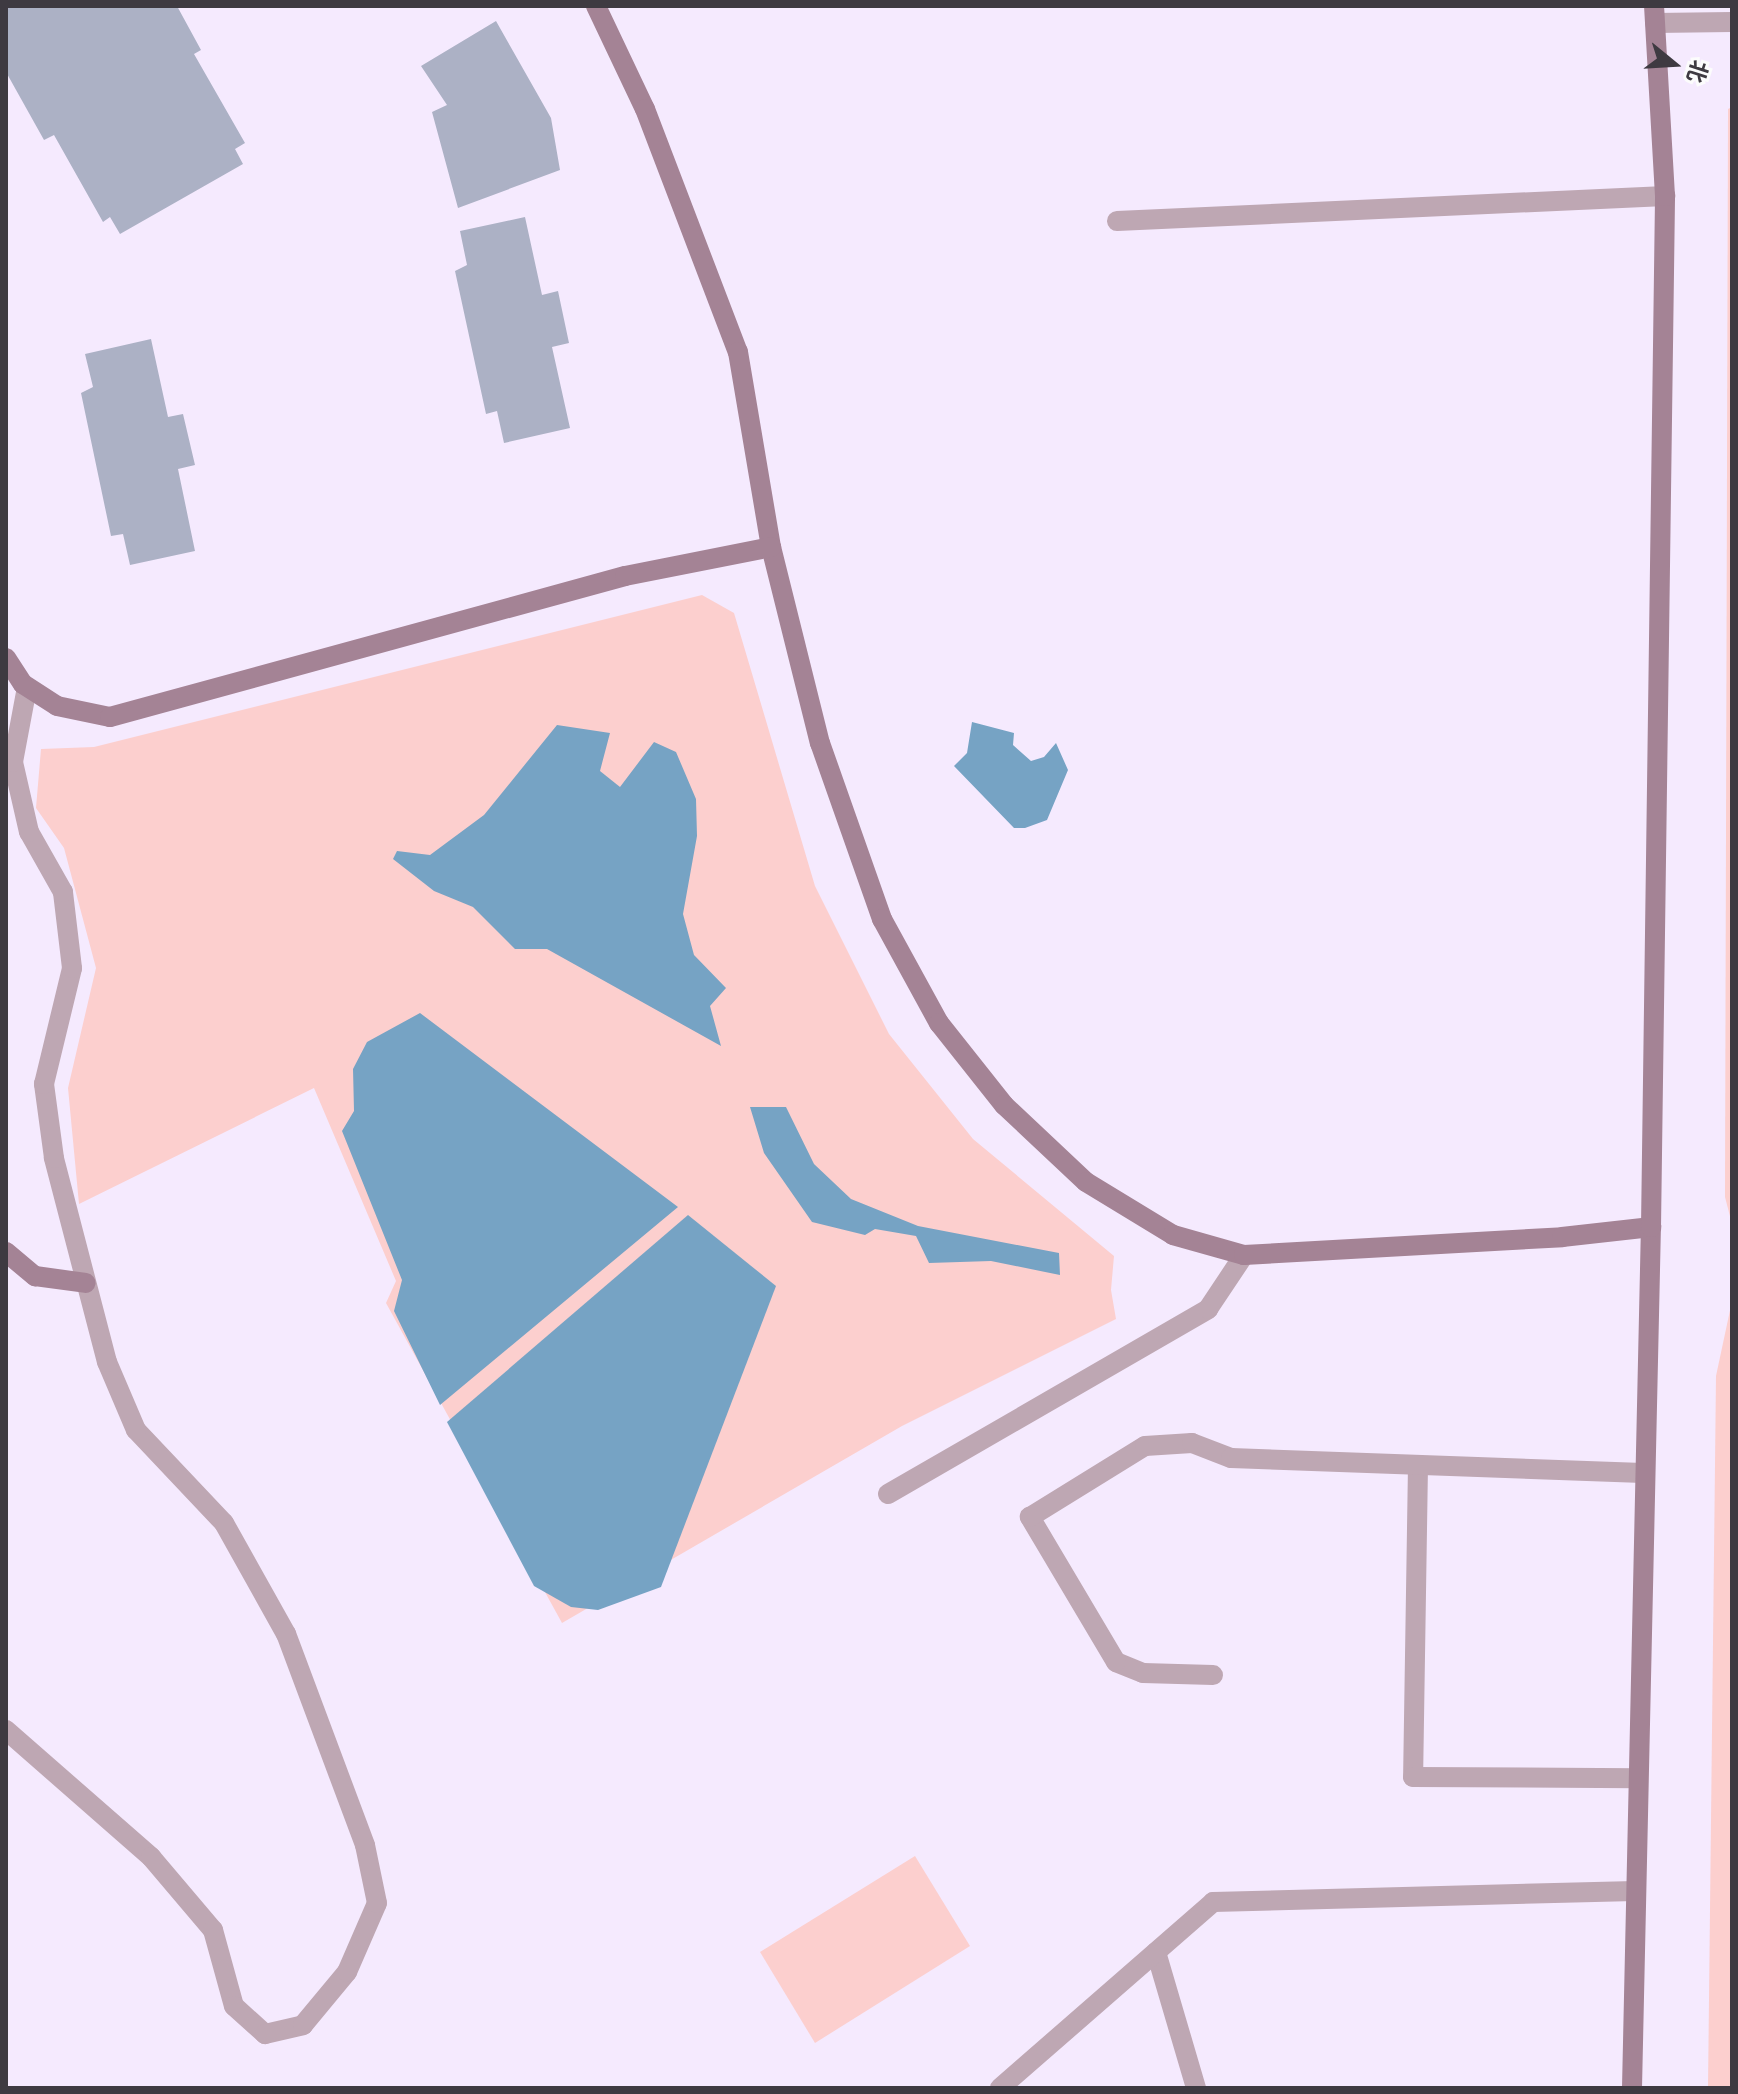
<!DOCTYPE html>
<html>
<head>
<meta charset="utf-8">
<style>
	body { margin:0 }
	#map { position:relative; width:1738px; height:2094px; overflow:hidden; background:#f5eafe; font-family:"Roboto Condensed","Noto Sans SC",sans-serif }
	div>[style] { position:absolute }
	.green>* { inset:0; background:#fccfce }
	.water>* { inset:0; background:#76a3c4 }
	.building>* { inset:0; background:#acb1c5 }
	.lane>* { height:20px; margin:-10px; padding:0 10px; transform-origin:10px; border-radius:10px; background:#bea7b3 }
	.street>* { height:20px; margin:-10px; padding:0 10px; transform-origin:10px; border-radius:10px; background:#bea7b3 }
	.secondary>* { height:20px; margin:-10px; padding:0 10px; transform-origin:10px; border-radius:10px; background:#a48395 }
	span { translate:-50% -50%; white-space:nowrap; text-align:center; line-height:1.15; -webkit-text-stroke:6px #fcfcfc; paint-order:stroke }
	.frame { position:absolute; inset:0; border:8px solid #3e3a41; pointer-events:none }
	.north { position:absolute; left:1634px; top:24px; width:80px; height:80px; -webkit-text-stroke:6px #fcfcfc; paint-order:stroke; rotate:108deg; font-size:22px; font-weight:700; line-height:32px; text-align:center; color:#3e3a41 }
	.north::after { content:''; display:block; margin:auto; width:28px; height:36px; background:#3e3a41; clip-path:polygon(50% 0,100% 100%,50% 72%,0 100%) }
</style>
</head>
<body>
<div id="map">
	<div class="green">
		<div style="clip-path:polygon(1732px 107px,1732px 1224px,1725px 1197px,1728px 109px)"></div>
		<div style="clip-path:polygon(702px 595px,734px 613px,815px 886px,889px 1034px,973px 1139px,1114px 1256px,1111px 1290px,1116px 1319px,902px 1426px,562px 1623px,386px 1303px,396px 1281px,314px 1088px,79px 1204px,68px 1088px,96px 968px,64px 848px,36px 808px,41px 749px,94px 747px)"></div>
		<div style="clip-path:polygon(1732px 1301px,1732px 2088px,1708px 2088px,1716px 1376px)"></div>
		<div style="clip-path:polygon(915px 1856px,970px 1946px,815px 2043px,760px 1952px)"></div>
	</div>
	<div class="water">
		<div style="clip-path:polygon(972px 722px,1014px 733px,1013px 745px,1031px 761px,1044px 757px,1056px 743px,1068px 770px,1047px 820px,1025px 828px,1014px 828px,954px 766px,967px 753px)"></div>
		<div style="clip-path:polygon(557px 725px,610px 733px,600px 771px,620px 787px,654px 742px,676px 752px,696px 799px,697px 836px,683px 914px,694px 955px,726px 988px,710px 1006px,721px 1046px,547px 949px,515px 949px,473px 907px,434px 891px,393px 859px,397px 851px,430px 855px,484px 815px)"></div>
		<div style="clip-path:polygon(420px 1013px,678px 1207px,440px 1405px,394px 1311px,402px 1280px,342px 1131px,354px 1111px,353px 1069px,367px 1042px)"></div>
		<div style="clip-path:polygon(750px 1107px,786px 1107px,814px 1164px,851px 1199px,918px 1226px,1059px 1253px,1060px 1275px,991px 1261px,929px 1263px,916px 1236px,875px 1229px,865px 1235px,812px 1222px,764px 1153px)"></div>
		<div style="clip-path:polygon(688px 1215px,776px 1286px,661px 1587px,598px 1610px,571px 1607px,534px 1586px,447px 1422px)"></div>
	</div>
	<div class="building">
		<div style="clip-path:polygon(6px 6px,177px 6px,201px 50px,194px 54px,245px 143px,235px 149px,243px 164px,120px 234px,110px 217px,103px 222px,54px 135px,44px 140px,6px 72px)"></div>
		<div style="clip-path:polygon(496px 21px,551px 118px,560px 170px,458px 208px,432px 112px,447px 105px,421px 66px)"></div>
		<div style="clip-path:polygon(525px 217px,542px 295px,558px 291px,569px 343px,552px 347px,570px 428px,504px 443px,497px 411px,486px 414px,455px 271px,467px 265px,460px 231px)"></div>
		<div style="clip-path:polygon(151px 339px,168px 417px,183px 414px,195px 465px,178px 469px,195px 551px,130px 565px,123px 534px,111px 536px,81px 393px,93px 387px,85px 354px)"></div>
	</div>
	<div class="lane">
		<div style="left:1655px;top:23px;width:77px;rotate:-0.7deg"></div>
		<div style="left:1117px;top:221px;width:549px;rotate:-2.61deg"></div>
		<div style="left:1418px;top:1465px;width:312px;rotate:90.9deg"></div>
		<div style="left:1413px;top:1777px;width:224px;rotate:0.3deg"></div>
		<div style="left:888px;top:1494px;width:370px;rotate:-30deg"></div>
		<div style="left:1208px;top:1309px;width:65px;rotate:-56.3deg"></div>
		<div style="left:1213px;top:1675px;width:70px;rotate:-178.4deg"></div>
		<div style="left:1143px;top:1673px;width:29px;rotate:-158deg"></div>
		<div style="left:1116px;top:1662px;width:169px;rotate:-120.7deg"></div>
		<div style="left:1030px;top:1517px;width:135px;rotate:-31.7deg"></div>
		<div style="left:1145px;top:1446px;width:47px;rotate:-3.7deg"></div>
		<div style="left:1192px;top:1443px;width:42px;rotate:21deg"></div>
		<div style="left:1231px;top:1458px;width:412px;rotate:2.1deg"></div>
		<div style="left:1156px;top:1952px;width:142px;rotate:73.6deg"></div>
		<div style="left:1000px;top:2088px;width:283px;rotate:-41.1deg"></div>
		<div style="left:1213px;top:1902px;width:422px;rotate:-1.5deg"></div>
	</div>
	<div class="street">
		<div style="left:6px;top:1730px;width:193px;rotate:41.2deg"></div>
		<div style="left:151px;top:1857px;width:96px;rotate:49.7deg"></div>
		<div style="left:213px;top:1930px;width:79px;rotate:74.6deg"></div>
		<div style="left:234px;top:2006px;width:42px;rotate:42.1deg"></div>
		<div style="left:265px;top:2034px;width:39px;rotate:-13deg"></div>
		<div style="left:303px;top:2025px;width:69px;rotate:-50.3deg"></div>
		<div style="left:347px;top:1972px;width:75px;rotate:-66.5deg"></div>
		<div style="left:377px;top:1903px;width:59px;rotate:-101.7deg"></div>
		<div style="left:365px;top:1845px;width:225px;rotate:-110.5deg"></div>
		<div style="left:286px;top:1634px;width:127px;rotate:-119.2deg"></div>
		<div style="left:224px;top:1523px;width:128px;rotate:-133.4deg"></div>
		<div style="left:136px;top:1430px;width:74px;rotate:-113.1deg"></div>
		<div style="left:107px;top:1362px;width:211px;rotate:-104.6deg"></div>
		<div style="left:54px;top:1158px;width:75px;rotate:-97.7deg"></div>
		<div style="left:44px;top:1084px;width:119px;rotate:-76.4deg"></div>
		<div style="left:72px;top:968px;width:77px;rotate:-96.8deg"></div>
		<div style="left:63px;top:892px;width:69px;rotate:-119.5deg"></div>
		<div style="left:29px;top:832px;width:72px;rotate:-102.9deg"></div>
		<div style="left:13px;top:762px;width:76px;rotate:-79.4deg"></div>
	</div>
	<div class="secondary">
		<div style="left:596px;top:6px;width:114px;rotate:64.6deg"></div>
		<div style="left:645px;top:109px;width:260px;rotate:69.1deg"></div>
		<div style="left:738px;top:352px;width:198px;rotate:80.4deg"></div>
		<div style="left:771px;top:547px;width:202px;rotate:76deg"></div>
		<div style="left:820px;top:743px;width:187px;rotate:70.6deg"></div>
		<div style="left:882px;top:919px;width:119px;rotate:61.3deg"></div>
		<div style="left:939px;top:1023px;width:105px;rotate:51.6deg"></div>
		<div style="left:1004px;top:1105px;width:112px;rotate:43.2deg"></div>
		<div style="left:1086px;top:1182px;width:102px;rotate:31.3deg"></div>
		<div style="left:1173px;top:1235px;width:74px;rotate:15.7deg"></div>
		<div style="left:1244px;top:1255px;width:319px;rotate:-3.2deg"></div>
		<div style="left:1562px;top:1237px;width:90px;rotate:-6.4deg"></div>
		<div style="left:6px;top:658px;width:31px;rotate:57deg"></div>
		<div style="left:23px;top:684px;width:40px;rotate:32.9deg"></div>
		<div style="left:57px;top:706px;width:54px;rotate:11.7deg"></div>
		<div style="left:110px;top:717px;width:534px;rotate:-15.31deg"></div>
		<div style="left:625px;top:576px;width:149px;rotate:-11.2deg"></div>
		<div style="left:6px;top:1252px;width:38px;rotate:40deg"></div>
		<div style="left:35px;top:1276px;width:51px;rotate:7.8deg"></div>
		<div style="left:1632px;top:2088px;width:861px;rotate:-88.74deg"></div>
		<div style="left:1651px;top:1227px;width:1031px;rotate:-89.22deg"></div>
		<div style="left:1665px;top:196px;width:190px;rotate:-93.3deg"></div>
	</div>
	<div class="frame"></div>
	<div class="north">北</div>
</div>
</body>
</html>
